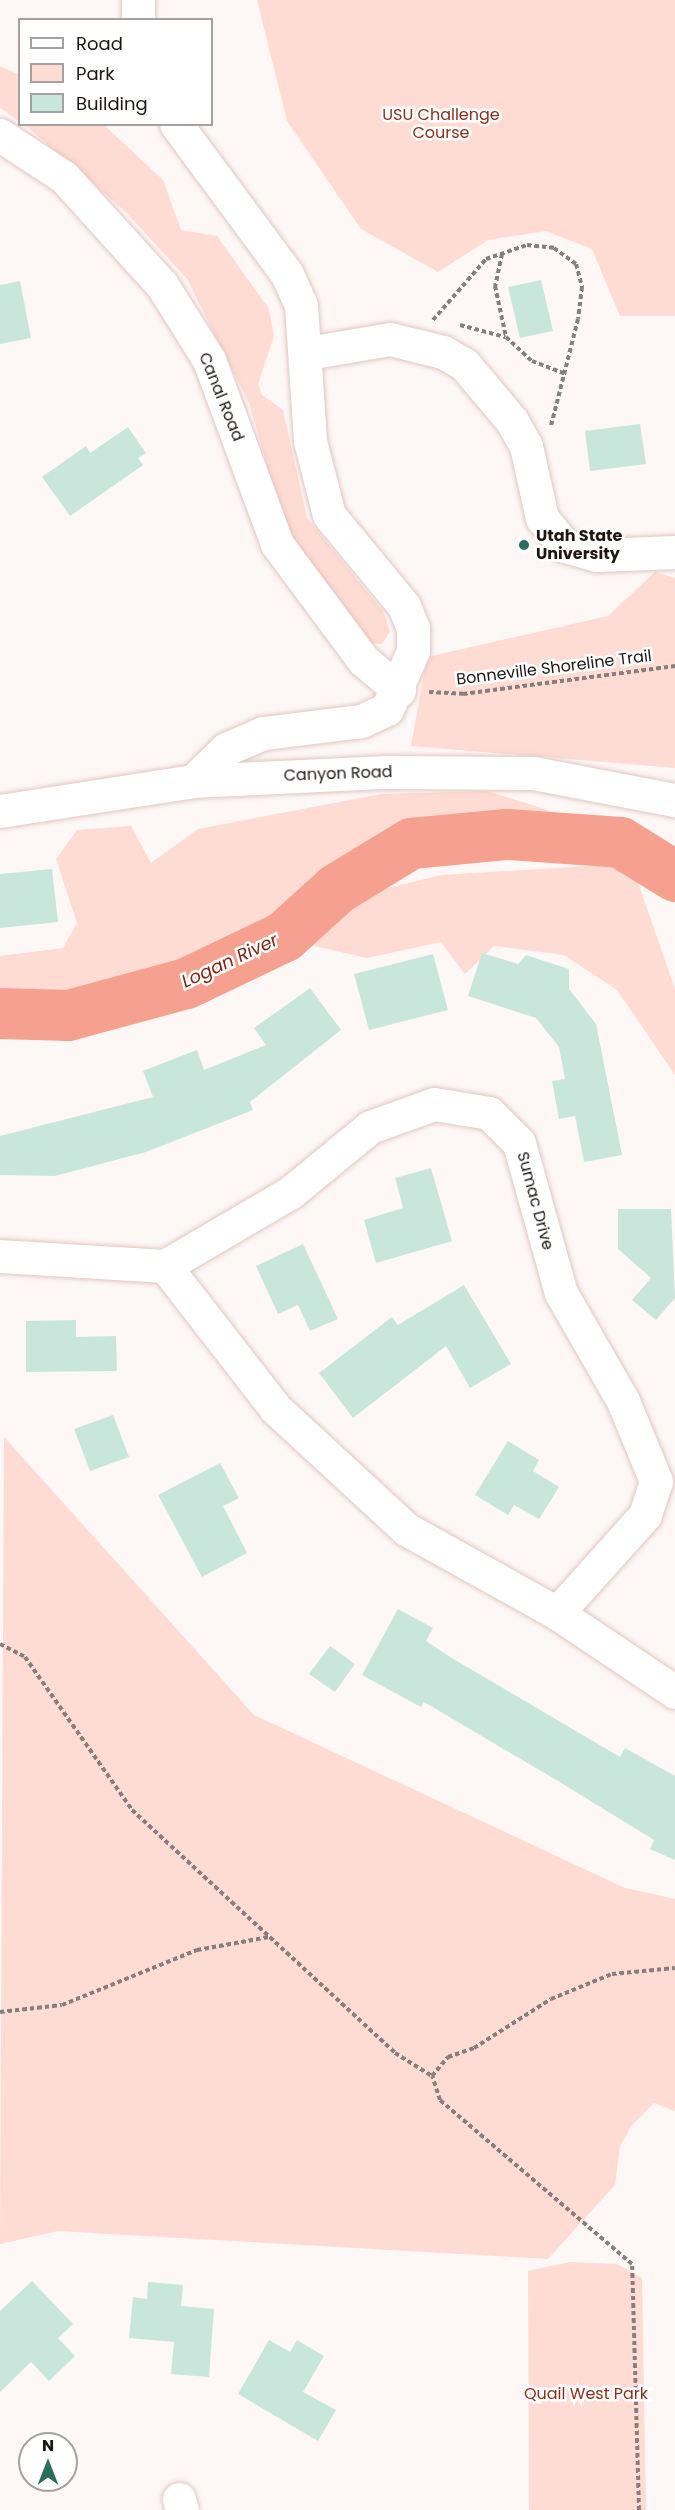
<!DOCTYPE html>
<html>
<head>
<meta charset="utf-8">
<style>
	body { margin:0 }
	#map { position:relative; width:675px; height:2510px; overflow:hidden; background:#fdf7f6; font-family:Poppins,sans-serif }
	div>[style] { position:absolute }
	.green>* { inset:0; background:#fedbd3 }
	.river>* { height:51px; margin:-25.5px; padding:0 25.5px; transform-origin:25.5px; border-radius:25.5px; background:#f6a18f }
	.building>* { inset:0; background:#c9e6dd }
	.path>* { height:4px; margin-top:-2px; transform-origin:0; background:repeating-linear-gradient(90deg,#877f7d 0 4.5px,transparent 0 7.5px) }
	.roads { filter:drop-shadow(0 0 2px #e1c6bf) drop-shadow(0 0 2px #e1c6bf) }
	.minor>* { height:33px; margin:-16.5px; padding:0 16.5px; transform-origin:16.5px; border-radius:16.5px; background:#fff }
	.dots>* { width:16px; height:16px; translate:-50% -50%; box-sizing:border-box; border:3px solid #fff; border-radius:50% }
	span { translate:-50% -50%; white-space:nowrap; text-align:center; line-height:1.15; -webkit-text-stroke:5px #fff; paint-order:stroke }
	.park-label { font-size:16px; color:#8e2d1a }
	.street-label { font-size:16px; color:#1f1513 }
	.poi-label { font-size:16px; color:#1f1513; font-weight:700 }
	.left { translate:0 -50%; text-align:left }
	.water-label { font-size:18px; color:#842411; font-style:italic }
	.legend { position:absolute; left:18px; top:18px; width:195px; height:108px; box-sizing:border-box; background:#fff; border:2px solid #a5a1a1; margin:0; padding:8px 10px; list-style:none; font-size:18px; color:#1f1513 }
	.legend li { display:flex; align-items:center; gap:12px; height:30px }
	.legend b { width:30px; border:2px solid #a5a1a1 }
	.north { position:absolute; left:18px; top:2432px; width:60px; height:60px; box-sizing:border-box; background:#fff; border:2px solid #a5a1a1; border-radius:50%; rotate:0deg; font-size:16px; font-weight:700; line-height:24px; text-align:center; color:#1f1513 }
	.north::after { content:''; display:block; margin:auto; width:21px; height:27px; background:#2b6e5f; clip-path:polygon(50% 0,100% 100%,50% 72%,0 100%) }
</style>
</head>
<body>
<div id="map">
	<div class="green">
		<div style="clip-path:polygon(257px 0,675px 0,675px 316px,620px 316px,592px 249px,546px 231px,488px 240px,438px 272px,361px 229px,287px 121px)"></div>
		<div style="clip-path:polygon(0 66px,19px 75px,19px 121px,0 108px)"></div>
		<div style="clip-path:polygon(103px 124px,163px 180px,181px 230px,217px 236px,269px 309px,274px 336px,258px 384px,262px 395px,283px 410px,307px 518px,383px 611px,390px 632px,382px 644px,360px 643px,284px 524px,249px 403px,187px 279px,126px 212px,25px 125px)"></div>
		<div style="clip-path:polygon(655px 572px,675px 578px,675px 768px,411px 746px,427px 657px,608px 616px)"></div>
		<div style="clip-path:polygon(487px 791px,548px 810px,551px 822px,538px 830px,486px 827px,379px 837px,364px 882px,371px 892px,442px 875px,621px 864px,636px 877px,675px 989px,675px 1075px,617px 990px,564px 955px,494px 946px,465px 974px,441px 942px,367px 958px,297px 942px,290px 913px,216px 952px,77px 997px,0 999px,0 956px,63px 948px,77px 923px,56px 859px,77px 830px,131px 826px,151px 863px,198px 829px,381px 794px)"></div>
		<div style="clip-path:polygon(4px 1437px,254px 1715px,625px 1888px,675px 1899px,675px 2111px,654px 2103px,632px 2125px,620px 2146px,615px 2185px,548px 2259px,58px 2231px,0 2244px)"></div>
		<div style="clip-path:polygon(570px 2262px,617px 2264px,642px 2278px,646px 2510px,529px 2510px,528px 2271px)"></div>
	</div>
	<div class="river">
		<div style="left:0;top:1013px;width:68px;rotate:1.7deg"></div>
		<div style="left:68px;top:1015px;width:122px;rotate:-15.2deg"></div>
		<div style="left:186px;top:983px;width:109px;rotate:-25.6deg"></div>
		<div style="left:284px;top:936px;width:72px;rotate:-42.2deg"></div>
		<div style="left:337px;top:888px;width:87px;rotate:-31.3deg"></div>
		<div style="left:411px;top:843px;width:96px;rotate:-5.4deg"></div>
		<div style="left:507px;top:834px;width:113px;rotate:4deg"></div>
		<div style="left:620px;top:842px;width:65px;rotate:31.7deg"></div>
	</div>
	<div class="building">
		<div style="clip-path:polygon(541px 280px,553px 331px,520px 338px,508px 287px)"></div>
		<div style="clip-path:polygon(20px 281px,31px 338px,0 344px,0 285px)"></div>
		<div style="clip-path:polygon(640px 424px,646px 464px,590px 471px,585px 431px)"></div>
		<div style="clip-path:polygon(128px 427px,146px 453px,138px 458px,143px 465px,70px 516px,42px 477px,86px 446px,90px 453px)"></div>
		<div style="clip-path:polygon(52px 869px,58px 922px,0 928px,0 874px)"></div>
		<div style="clip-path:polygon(482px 953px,518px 964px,526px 955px,569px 969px,569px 989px,596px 1024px,622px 1155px,584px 1162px,575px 1116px,559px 1119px,552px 1081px,565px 1079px,559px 1047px,536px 1018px,468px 996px)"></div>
		<div style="clip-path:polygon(433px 954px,448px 1010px,369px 1030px,354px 974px)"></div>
		<div style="clip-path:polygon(310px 988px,341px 1030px,250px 1102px,253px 1110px,146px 1152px,55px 1176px,0 1175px,0 1136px,153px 1097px,143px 1071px,197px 1050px,204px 1070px,266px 1045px,254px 1028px)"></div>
		<div style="clip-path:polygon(431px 1168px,452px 1241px,376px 1263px,364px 1220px,403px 1208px,395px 1178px)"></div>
		<div style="clip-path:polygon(618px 1209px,671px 1209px,675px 1298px,656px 1320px,632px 1300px,651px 1278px,618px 1249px)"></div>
		<div style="clip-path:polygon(303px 1244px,338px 1319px,310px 1331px,298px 1305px,278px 1314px,256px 1266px)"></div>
		<div style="clip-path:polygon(464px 1285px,511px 1364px,470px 1388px,446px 1346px,353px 1418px,319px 1373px,392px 1317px,398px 1325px)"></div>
		<div style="clip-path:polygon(76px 1320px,76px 1337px,116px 1336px,117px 1371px,26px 1372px,26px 1321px)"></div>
		<div style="clip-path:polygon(113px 1415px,129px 1457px,90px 1471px,74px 1429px)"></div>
		<div style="clip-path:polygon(508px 1441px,539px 1460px,533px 1471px,559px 1487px,539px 1519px,514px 1505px,508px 1515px,475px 1495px)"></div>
		<div style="clip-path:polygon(220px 1463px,239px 1498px,223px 1506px,247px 1553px,202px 1577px,158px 1495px)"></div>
		<div style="clip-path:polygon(398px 1609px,433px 1628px,426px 1641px,450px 1657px,620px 1757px,625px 1748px,675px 1776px,675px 1860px,650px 1849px,654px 1840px,558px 1781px,424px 1702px,421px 1707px,362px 1675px)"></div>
		<div style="clip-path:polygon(330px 1646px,355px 1664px,335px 1692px,309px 1674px)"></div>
		<div style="clip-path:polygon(32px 2281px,73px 2324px,58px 2338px,75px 2356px,49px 2381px,31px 2362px,0 2392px,0 2311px)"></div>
		<div style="clip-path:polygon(148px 2282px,183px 2285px,181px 2306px,214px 2309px,209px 2377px,171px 2374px,174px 2342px,129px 2338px,133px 2297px,147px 2299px)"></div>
		<div style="clip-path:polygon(269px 2340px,290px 2352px,297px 2340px,324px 2356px,303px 2392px,336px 2410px,318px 2441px,238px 2394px)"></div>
	</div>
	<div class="path">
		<div style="left:502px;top:254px;width:33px;rotate:102deg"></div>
		<div style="left:495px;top:286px;width:52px;rotate:77.8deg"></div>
		<div style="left:506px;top:337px;width:35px;rotate:43deg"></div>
		<div style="left:532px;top:361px;width:36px;rotate:21deg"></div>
		<div style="left:433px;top:320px;width:81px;rotate:-49deg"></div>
		<div style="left:486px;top:259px;width:43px;rotate:-18.9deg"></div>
		<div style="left:527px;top:245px;width:27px;rotate:6deg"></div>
		<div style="left:554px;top:248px;width:27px;rotate:36deg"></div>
		<div style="left:576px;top:264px;width:24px;rotate:75deg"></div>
		<div style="left:582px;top:287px;width:32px;rotate:97deg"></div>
		<div style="left:578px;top:319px;width:110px;rotate:104.2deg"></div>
		<div style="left:460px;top:325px;width:47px;rotate:14.9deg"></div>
		<div style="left:429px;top:692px;width:34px;rotate:3deg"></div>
		<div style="left:463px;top:694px;width:214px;rotate:-7.5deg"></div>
		<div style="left:0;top:1644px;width:28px;rotate:27deg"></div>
		<div style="left:25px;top:1657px;width:187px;rotate:55deg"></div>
		<div style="left:132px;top:1810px;width:358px;rotate:42.7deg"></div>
		<div style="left:395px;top:2053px;width:44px;rotate:31.9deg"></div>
		<div style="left:0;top:2012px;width:62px;rotate:-6.4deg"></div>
		<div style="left:62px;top:2005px;width:146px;rotate:-22.2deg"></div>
		<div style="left:197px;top:1950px;width:73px;rotate:-10.2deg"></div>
		<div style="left:639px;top:2510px;width:246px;rotate:-91.6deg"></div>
		<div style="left:632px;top:2264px;width:253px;rotate:-139.5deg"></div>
		<div style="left:440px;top:2100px;width:25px;rotate:-108deg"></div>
		<div style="left:432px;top:2076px;width:25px;rotate:-50deg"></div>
		<div style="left:448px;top:2057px;width:28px;rotate:-19deg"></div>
		<div style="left:474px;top:2048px;width:91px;rotate:-32.5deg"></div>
		<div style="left:551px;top:1999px;width:66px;rotate:-22.3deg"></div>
		<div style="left:612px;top:1974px;width:63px;rotate:-5.4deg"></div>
	</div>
	<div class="roads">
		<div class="minor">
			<div style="left:138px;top:0;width:20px;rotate:90deg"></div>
			<div style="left:176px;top:124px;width:187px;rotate:53.5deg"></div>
			<div style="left:287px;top:274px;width:34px;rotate:66deg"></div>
			<div style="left:301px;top:305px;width:136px;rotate:86.2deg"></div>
			<div style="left:310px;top:441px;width:76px;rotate:75.6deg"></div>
			<div style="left:329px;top:515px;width:118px;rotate:50.5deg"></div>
			<div style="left:404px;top:606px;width:24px;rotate:68deg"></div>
			<div style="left:413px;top:628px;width:23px;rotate:90deg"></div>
			<div style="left:413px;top:651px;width:64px;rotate:114.1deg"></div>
			<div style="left:387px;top:709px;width:29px;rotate:155deg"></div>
			<div style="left:361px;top:721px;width:99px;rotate:173deg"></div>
			<div style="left:263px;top:733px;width:40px;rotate:156.6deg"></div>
			<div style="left:226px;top:749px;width:46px;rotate:135.9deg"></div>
			<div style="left:0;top:135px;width:77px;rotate:33.3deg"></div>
			<div style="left:64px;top:177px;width:146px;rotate:47.8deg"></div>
			<div style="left:162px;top:285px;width:89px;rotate:57.9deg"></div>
			<div style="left:209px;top:360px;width:196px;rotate:69.7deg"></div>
			<div style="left:277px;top:544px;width:144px;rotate:53.4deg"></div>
			<div style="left:363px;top:660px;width:47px;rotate:39.8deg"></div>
			<div style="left:308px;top:353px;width:83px;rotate:-9.7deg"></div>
			<div style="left:390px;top:339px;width:55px;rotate:13.8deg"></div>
			<div style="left:443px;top:352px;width:24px;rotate:30deg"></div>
			<div style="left:464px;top:364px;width:75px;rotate:49.9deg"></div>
			<div style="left:512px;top:421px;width:29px;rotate:61deg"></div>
			<div style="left:526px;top:446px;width:74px;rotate:77.5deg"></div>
			<div style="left:542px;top:518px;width:36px;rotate:51deg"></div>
			<div style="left:565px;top:546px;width:33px;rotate:16deg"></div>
			<div style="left:597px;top:555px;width:78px;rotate:-2.2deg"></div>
			<div style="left:0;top:811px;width:195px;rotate:-8.8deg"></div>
			<div style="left:193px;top:781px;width:194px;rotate:-2.7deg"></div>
			<div style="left:387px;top:772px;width:146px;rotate:0.4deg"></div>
			<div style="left:533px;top:773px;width:145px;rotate:10.8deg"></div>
			<div style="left:0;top:1256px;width:165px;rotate:3.5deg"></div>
			<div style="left:165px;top:1266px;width:180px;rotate:52.2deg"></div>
			<div style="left:275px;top:1408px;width:178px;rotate:42.7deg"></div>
			<div style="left:406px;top:1529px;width:173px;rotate:29.1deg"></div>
			<div style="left:557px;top:1613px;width:142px;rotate:33.8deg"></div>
			<div style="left:165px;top:1266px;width:146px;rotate:-30.4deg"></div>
			<div style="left:291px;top:1192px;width:102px;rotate:-39.4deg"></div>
			<div style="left:370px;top:1127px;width:68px;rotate:-19.8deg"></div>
			<div style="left:434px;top:1104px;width:56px;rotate:9.3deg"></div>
			<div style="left:489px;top:1113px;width:42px;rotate:45deg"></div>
			<div style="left:519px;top:1143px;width:156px;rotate:74.4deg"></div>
			<div style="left:561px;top:1293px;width:125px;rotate:60.1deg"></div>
			<div style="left:623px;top:1401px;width:87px;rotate:67.6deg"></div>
			<div style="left:656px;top:1481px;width:36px;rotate:108deg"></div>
			<div style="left:645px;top:1515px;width:132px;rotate:131.9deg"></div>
			<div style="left:179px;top:2499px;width:11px;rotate:75deg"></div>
		</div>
	</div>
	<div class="dots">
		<div style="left:524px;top:545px;background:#2b6e5f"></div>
	</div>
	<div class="park-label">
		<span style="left:441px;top:124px">USU Challenge<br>Course</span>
		<span style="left:586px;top:2394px">Quail West Park</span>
	</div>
	<div class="street-label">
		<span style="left:221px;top:397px;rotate:68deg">Canal Road</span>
		<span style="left:554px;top:668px;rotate:-7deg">Bonneville Shoreline Trail</span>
		<span style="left:338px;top:774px;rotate:-2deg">Canyon Road</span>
		<span style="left:535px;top:1201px;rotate:75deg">Sumac Drive</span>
	</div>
	<div class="poi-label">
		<span class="left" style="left:536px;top:545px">Utah State<br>University</span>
	</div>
	<div class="water-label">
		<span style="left:230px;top:961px;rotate:-25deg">Logan River</span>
	</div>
	<ul class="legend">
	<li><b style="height:8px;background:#fff"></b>Road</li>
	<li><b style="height:16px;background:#fedbd3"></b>Park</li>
	<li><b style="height:16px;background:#c9e6dd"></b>Building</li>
	</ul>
	<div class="north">N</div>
</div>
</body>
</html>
